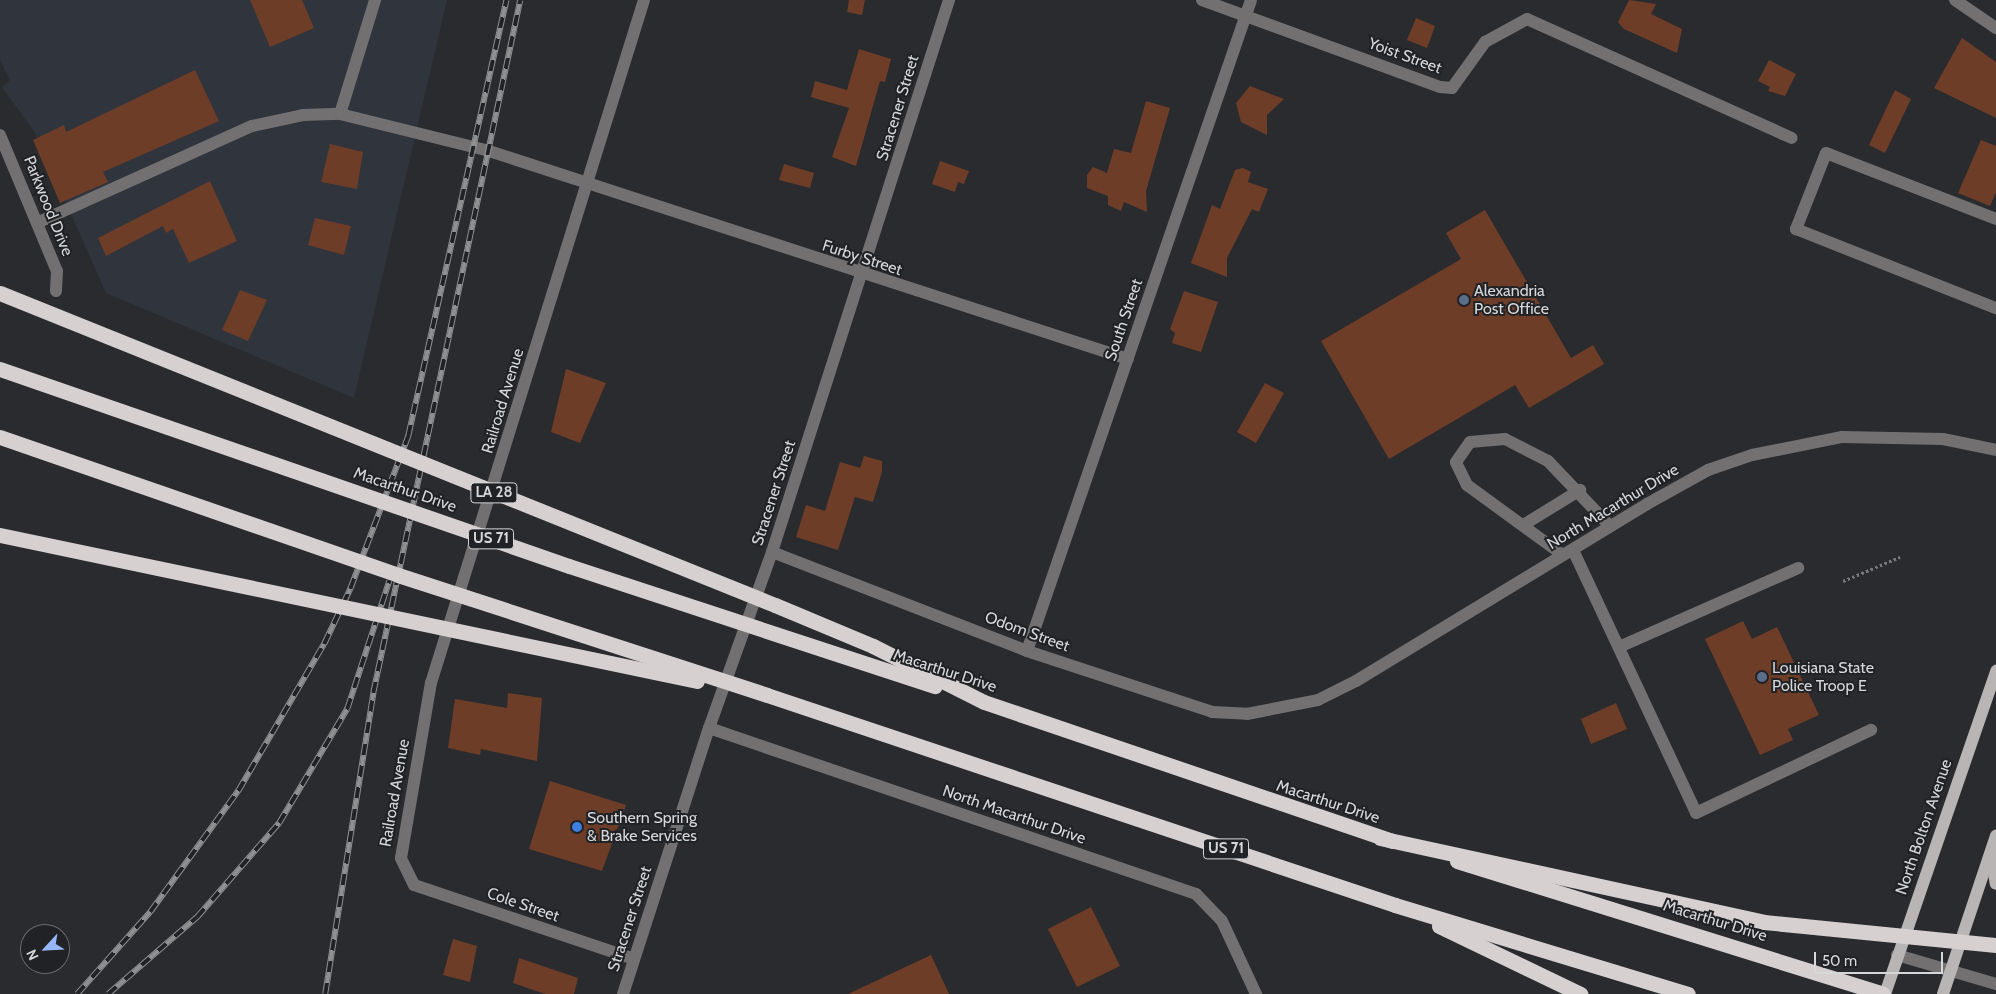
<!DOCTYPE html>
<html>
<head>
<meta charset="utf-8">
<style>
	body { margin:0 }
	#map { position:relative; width:1996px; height:994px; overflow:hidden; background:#2a2b2e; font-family:Cabin,sans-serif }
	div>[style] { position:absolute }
	.built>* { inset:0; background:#2f343d }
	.building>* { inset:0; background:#6e3d27 }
	.path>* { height:3px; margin-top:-1.5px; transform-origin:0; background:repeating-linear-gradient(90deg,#78797c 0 2.5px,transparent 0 5px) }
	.minor>* { height:12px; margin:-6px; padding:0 6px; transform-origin:6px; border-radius:6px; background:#727070 }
	.major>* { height:12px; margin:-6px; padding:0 6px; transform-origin:6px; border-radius:6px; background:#bab5b5 }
	.highway>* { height:15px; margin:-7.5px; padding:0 7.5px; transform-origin:7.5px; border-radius:7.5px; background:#d6d0d1 }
	.rail>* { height:5.5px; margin-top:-2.75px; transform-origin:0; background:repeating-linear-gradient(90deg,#202225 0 11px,#8f9092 0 22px); box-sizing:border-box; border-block:1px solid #8f9092 }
	.highway-bridge>* { height:15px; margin:-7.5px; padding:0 7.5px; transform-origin:7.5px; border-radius:7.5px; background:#d6d0d1 }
	.dots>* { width:14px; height:14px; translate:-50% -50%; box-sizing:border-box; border:2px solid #202225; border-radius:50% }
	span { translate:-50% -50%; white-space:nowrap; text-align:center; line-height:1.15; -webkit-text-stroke:4px #202225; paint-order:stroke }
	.shield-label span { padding:1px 4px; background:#202225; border:1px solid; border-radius:4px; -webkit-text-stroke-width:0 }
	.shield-label { font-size:15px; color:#d6d7d9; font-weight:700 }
	.street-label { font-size:16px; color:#d6d7d9 }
	.poi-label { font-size:16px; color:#d6d7d9 }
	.left { translate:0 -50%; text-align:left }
	.north { position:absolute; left:20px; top:924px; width:50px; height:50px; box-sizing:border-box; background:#202225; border:1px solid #696a6d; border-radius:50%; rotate:245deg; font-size:14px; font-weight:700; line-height:20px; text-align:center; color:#d6d7d9 }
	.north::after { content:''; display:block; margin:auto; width:18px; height:22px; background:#96b6fd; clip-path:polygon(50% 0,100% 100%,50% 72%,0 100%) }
	.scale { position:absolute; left:1814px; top:952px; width:129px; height:22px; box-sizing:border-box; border:2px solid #d6d7d9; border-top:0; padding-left:6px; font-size:15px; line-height:18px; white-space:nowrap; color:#d6d7d9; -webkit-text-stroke:4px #202225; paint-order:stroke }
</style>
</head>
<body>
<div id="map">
	<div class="built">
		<div style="clip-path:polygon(0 0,447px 0,354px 398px,106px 293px,35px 133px,2px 87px,10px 80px,0 60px)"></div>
	</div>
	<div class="building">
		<div style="clip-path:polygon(250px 0,302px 0,314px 28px,270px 47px)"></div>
		<div style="clip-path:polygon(849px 0,865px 0,862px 15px,847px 12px)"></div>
		<div style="clip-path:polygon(1629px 0,1656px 4px,1651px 14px,1682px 29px,1677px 53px,1624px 29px,1618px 22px)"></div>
		<div style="clip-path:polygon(1416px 18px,1435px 26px,1427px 48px,1407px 40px)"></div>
		<div style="clip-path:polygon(1962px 38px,1996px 62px,1996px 118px,1934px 88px)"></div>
		<div style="clip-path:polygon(859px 49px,891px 59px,885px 82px,880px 81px,856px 166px,832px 157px,849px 108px,811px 97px,815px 81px,847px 90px)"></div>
		<div style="clip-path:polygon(1769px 60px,1796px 74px,1785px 96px,1768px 91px,1770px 87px,1758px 81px)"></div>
		<div style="clip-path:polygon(195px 70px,219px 121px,103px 172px,108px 182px,60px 203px,33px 140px,64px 125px,66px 132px)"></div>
		<div style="clip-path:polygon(1250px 86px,1284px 99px,1267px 115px,1267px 135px,1241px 122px,1236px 103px)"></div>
		<div style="clip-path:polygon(1895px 90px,1911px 99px,1885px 153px,1869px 145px)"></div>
		<div style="clip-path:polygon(1146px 101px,1170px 108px,1146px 191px,1147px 212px,1124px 202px,1121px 211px,1108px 205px,1108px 196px,1087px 188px,1087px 175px,1093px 167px,1107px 173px,1114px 149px,1131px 153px)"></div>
		<div style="clip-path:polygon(1981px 140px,1996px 146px,1996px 192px,1990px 206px,1958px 193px)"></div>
		<div style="clip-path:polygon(330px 144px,363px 152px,357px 189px,321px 182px)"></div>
		<div style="clip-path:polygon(940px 161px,969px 171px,964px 184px,958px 182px,955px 192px,932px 184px)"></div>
		<div style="clip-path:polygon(784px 164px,814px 173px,810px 188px,779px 180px)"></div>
		<div style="clip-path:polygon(1243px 168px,1251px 172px,1248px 182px,1268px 189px,1259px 212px,1252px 209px,1227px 258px,1227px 277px,1191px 263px,1212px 205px,1220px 209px,1235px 170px)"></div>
		<div style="clip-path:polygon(210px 181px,237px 241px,189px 263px,173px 229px,166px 233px,163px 226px,106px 256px,98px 238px)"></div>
		<div style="clip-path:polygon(1485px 210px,1571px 358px,1593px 345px,1604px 364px,1529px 408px,1515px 385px,1389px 459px,1321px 341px,1461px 259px,1446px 233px)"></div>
		<div style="clip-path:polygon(315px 218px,351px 226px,344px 255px,308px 245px)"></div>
		<div style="clip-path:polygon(240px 290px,267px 300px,248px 341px,222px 330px)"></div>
		<div style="clip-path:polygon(1184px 291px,1218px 302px,1201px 352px,1172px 343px,1175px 333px,1170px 329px)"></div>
		<div style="clip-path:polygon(566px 369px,606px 383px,580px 443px,551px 432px)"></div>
		<div style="clip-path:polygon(1265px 383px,1284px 393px,1256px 443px,1237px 432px)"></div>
		<div style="clip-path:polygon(864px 456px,882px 461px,882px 472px,873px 502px,855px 497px,838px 550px,796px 537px,806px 505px,825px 511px,840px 462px,860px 468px)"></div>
		<div style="clip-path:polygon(1743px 621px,1752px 639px,1777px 627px,1819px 715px,1788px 729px,1793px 740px,1760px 755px,1705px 639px)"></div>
		<div style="clip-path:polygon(508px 693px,542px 698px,537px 761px,481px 749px,480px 755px,448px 748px,455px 699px,507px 708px)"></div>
		<div style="clip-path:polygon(1616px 703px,1627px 729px,1591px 744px,1581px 719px)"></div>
		<div style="clip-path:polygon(550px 781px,626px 805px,602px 871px,529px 849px)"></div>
		<div style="clip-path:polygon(1091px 907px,1120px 966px,1077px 987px,1048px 929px)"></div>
		<div style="clip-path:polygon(453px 939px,477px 946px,470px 982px,443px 975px)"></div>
		<div style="clip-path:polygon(931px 955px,949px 994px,848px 994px)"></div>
		<div style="clip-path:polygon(519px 958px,578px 978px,574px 994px,545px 994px,513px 983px)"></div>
	</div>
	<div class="path">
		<div style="left:1843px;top:581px;width:62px;rotate:-22.8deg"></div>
	</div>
	<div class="minor">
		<div style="left:1202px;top:0;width:253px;rotate:20.1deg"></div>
		<div style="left:1440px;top:87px;width:12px;rotate:5deg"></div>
		<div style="left:1452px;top:88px;width:57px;rotate:-54.3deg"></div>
		<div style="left:1485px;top:42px;width:48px;rotate:-28.7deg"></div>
		<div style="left:1527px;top:19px;width:290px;rotate:24.2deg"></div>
		<div style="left:1955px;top:0;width:50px;rotate:34.3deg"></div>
		<div style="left:340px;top:114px;width:119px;rotate:-72.9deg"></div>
		<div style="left:0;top:135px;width:147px;rotate:67.3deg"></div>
		<div style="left:57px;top:271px;width:20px;rotate:93deg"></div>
		<div style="left:1996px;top:219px;width:182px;rotate:-158.8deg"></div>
		<div style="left:1826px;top:153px;width:82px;rotate:111.5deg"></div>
		<div style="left:1796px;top:229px;width:215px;rotate:21.6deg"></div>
		<div style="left:39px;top:222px;width:234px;rotate:-24.3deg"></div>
		<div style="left:252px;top:126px;width:52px;rotate:-12.2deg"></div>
		<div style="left:303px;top:115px;width:37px;rotate:-2deg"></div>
		<div style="left:340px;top:114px;width:150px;rotate:13.9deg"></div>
		<div style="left:486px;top:150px;width:675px;rotate:18.03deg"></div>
		<div style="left:1525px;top:524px;width:65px;rotate:-31.7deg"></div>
		<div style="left:1573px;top:550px;width:290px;rotate:64.9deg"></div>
		<div style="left:1696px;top:813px;width:194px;rotate:-25.4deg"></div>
		<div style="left:772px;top:552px;width:274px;rotate:21.2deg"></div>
		<div style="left:1027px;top:651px;width:195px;rotate:18.2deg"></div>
		<div style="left:1212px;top:712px;width:35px;rotate:3deg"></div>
		<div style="left:1247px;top:714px;width:72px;rotate:-11.2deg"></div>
		<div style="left:1318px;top:700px;width:42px;rotate:-26.6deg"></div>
		<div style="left:1356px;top:681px;width:341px;rotate:-31.3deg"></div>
		<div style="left:1647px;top:504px;width:70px;rotate:-29.1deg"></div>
		<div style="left:1708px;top:470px;width:46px;rotate:-18.8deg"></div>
		<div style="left:1752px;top:455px;width:92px;rotate:-11.3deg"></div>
		<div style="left:1842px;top:437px;width:101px;rotate:1.1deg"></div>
		<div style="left:1943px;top:439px;width:54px;rotate:11.7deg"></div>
		<div style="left:1563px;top:555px;width:119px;rotate:-143.9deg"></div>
		<div style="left:1467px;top:485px;width:25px;rotate:-116deg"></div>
		<div style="left:1456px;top:462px;width:24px;rotate:-55deg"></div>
		<div style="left:1470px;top:442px;width:35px;rotate:-5deg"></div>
		<div style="left:1505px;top:439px;width:48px;rotate:27.1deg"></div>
		<div style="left:1548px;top:461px;width:90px;rotate:46.4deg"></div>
		<div style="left:1619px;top:647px;width:196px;rotate:-23.8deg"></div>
		<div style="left:1027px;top:651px;width:688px;rotate:-71.01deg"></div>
		<div style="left:709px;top:728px;width:515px;rotate:18.82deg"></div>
		<div style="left:1196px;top:894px;width:37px;rotate:46deg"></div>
		<div style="left:1222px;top:921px;width:81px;rotate:65deg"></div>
		<div style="left:1897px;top:955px;width:103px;rotate:16.3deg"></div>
		<div style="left:634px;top:959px;width:232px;rotate:-161.4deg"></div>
		<div style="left:414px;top:885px;width:30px;rotate:-116deg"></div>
		<div style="left:401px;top:858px;width:178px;rotate:-80.3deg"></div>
		<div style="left:431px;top:683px;width:715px;rotate:-72.68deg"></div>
		<div style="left:623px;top:994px;width:280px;rotate:-72.1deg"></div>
		<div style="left:709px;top:728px;width:187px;rotate:-70.3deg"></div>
		<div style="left:772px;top:552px;width:580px;rotate:-72.22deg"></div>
	</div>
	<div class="major">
		<div style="left:1991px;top:854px;width:30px;rotate:81deg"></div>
		<div style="left:1885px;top:994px;width:342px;rotate:-71deg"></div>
		<div style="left:1943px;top:994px;width:167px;rotate:-71.5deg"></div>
	</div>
	<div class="highway">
		<div style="left:767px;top:695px;width:662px;rotate:18.49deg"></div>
		<div style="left:1395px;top:905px;width:306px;rotate:16.9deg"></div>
		<div style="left:984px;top:702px;width:431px;rotate:18.8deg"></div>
		<div style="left:1457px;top:861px;width:446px;rotate:17.3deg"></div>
		<div style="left:1439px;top:926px;width:157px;rotate:25.7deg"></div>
	</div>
	<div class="rail">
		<div style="left:77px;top:994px;width:110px;rotate:-48.3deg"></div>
		<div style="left:150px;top:912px;width:150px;rotate:-54deg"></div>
		<div style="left:238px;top:791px;width:170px;rotate:-59.7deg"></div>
		<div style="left:324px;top:644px;width:61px;rotate:-64.7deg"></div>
		<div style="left:350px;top:589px;width:164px;rotate:-69.2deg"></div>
		<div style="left:408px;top:436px;width:447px;rotate:-77.3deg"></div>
		<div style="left:108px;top:994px;width:118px;rotate:-40.9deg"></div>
		<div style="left:197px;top:917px;width:125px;rotate:-48.9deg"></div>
		<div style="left:279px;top:823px;width:133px;rotate:-59.2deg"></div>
		<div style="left:347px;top:709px;width:135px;rotate:-71.8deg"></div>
		<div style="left:325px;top:994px;width:305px;rotate:-80.9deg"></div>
		<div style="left:373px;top:693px;width:708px;rotate:-78.02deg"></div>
	</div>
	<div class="highway-bridge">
		<div style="left:0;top:293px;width:835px;rotate:21.93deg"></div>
		<div style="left:775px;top:605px;width:106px;rotate:22.7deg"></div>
		<div style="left:873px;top:646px;width:124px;rotate:26.8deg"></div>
		<div style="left:0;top:369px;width:602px;rotate:19.1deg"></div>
		<div style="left:569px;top:566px;width:385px;rotate:18.2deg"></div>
		<div style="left:0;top:437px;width:421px;rotate:19.1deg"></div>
		<div style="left:398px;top:575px;width:388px;rotate:18deg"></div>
		<div style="left:0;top:535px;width:712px;rotate:11.83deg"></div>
		<div style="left:1380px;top:838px;width:393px;rotate:12.3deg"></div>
		<div style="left:1764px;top:922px;width:233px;rotate:5.7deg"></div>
	</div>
	<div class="dots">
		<div style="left:1464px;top:300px;background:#5c6f8a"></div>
		<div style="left:1762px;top:677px;background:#5c6f8a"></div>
		<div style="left:577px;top:827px;background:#3f7fe0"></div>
	</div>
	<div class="shield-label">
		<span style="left:494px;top:493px">LA 28</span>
		<span style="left:491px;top:539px">US 71</span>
		<span style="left:1226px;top:849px">US 71</span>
	</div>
	<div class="street-label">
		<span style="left:1405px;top:56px;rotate:20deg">Yoist Street</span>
		<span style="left:898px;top:108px;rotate:-73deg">Stracener Street</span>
		<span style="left:48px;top:206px;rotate:68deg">Parkwood Drive</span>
		<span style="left:862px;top:258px;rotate:18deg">Furby Street</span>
		<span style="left:1124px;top:320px;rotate:-71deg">South Street</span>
		<span style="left:503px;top:401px;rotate:-73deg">Railroad Avenue</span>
		<span style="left:405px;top:490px;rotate:19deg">Macarthur Drive</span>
		<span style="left:774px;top:493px;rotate:-72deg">Stracener Street</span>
		<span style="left:1613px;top:507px;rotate:-31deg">North Macarthur Drive</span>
		<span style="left:1027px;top:632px;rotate:20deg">Odom Street</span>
		<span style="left:945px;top:671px;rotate:18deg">Macarthur Drive</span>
		<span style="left:395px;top:793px;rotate:-80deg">Railroad Avenue</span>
		<span style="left:1328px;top:802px;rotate:18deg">Macarthur Drive</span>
		<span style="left:1014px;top:815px;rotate:19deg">North Macarthur Drive</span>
		<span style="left:1924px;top:827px;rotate:-71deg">North Bolton Avenue</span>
		<span style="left:523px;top:905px;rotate:19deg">Cole Street</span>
		<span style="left:630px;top:919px;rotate:-72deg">Stracener Street</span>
		<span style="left:1715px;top:921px;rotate:17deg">Macarthur Drive</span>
	</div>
	<div class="poi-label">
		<span class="left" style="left:1474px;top:300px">Alexandria<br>Post Office</span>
		<span class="left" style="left:1772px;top:677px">Louisiana State<br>Police Troop E</span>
		<span class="left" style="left:587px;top:827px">Southern Spring<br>&amp; Brake Services</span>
	</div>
	<div class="north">N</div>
	<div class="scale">50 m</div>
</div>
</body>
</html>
